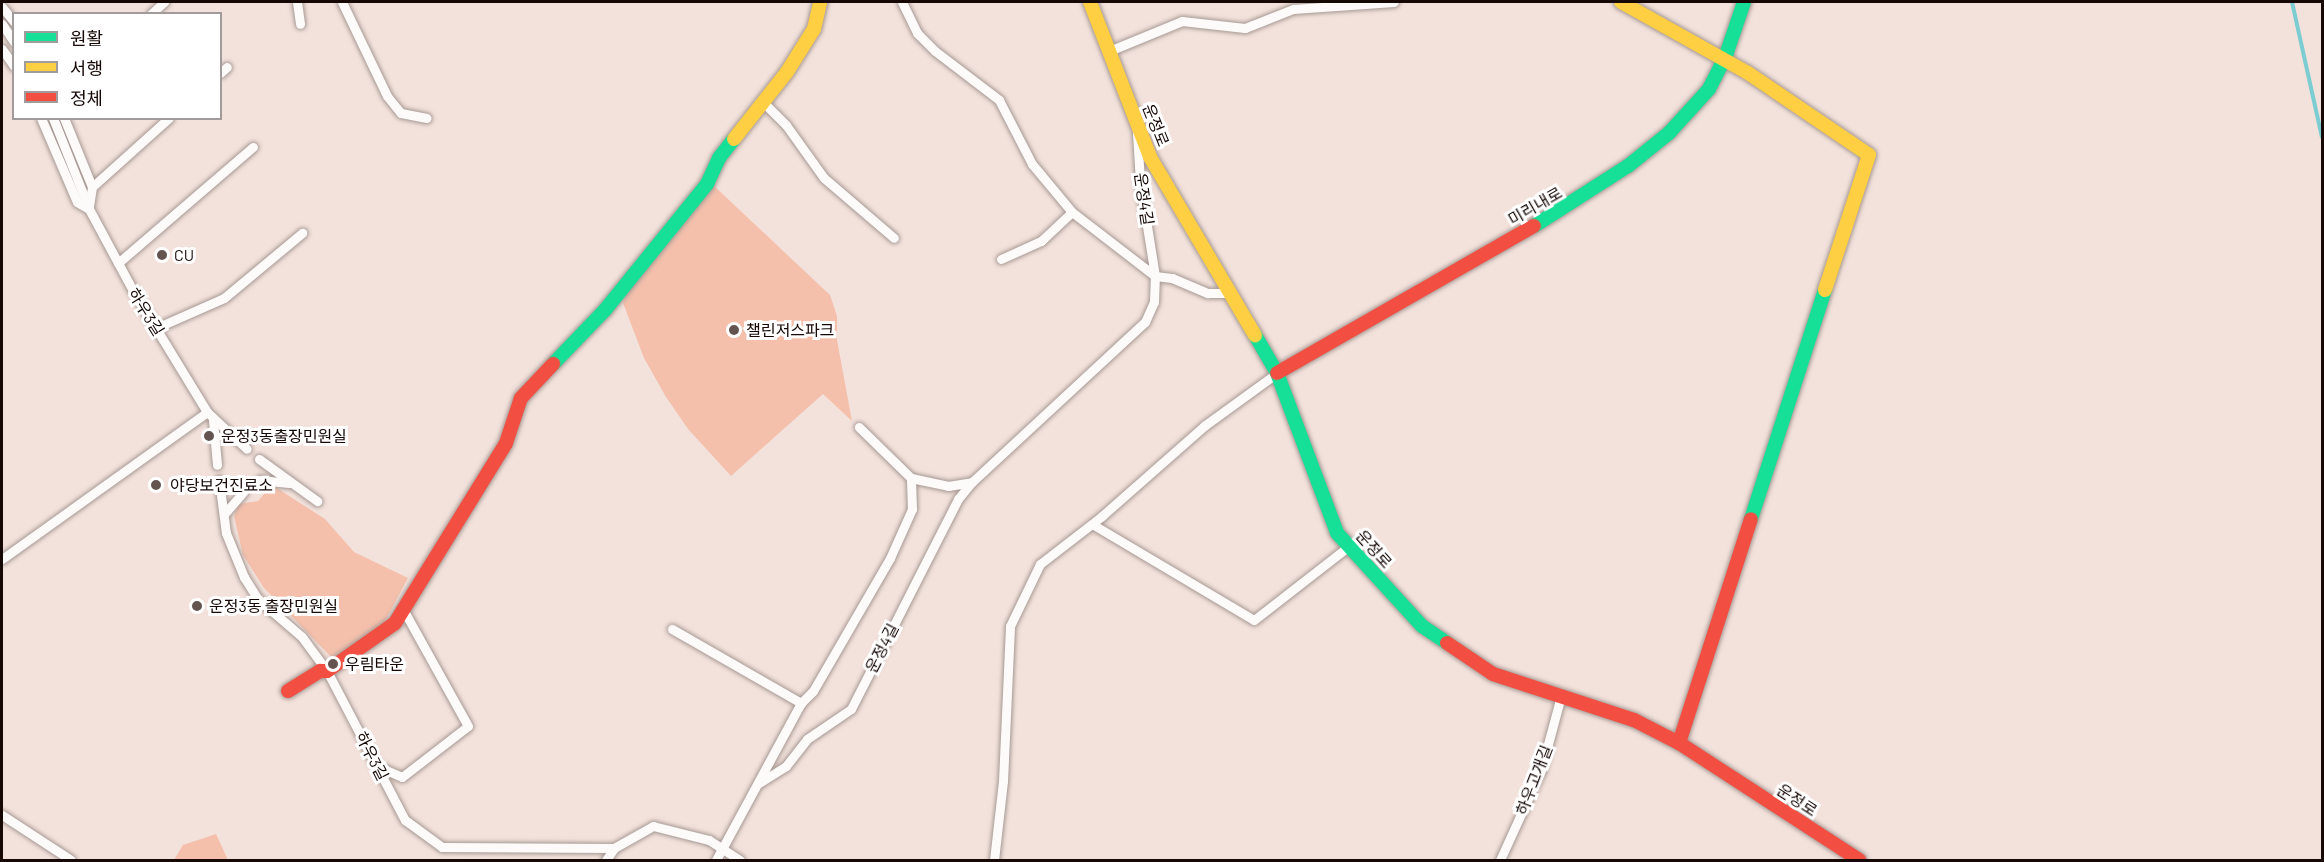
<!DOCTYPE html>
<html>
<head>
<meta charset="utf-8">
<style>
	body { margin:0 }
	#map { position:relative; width:2324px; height:862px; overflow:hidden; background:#f3e2dc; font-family:Barlow,"Noto Sans KR",sans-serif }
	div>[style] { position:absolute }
	.green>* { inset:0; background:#f4c0ac }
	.stream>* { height:4px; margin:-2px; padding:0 2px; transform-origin:2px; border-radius:2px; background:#7ccdd2 }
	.roads { filter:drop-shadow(0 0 2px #a79994) drop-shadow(0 0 2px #a79994) }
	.street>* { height:9px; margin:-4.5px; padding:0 4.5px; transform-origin:4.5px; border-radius:4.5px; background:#fdfbfa }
	.fast>* { height:14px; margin:-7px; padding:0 7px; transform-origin:7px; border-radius:7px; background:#16e098 }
	.slow>* { height:14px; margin:-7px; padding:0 7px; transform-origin:7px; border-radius:7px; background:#ffcf43 }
	.jam>* { height:14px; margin:-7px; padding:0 7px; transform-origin:7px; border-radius:7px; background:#f24e42 }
	.dots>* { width:16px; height:16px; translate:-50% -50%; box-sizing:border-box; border:3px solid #fff; border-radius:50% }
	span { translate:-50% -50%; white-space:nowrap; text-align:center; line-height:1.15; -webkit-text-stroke:6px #fff; paint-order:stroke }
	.street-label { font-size:16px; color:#150805 }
	.poi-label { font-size:16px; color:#150805 }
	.left { translate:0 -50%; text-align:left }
	.frame { position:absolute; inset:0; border:3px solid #150805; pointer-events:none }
	.legend { position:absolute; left:12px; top:12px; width:210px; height:108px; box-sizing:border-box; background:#fff; border:2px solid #a19c9b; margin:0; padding:8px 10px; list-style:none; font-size:18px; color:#150805 }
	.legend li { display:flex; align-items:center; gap:12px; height:30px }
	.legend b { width:30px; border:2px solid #a19c9b }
</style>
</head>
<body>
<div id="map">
	<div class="green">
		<div style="clip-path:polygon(713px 185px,830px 295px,837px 316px,837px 340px,852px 421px,823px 394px,731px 476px,688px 429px,666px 397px,644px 358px,623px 303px,632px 282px)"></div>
		<div style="clip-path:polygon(272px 485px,325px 519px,354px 552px,408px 578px,385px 621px,332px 658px,264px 588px,243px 555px,234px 516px,239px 504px,258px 501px)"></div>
		<div style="clip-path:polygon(216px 834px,228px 860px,174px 860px,183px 845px)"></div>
	</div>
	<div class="stream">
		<div style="left:2292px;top:2px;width:138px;rotate:77.5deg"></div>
	</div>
	<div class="roads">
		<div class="street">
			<div style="left:297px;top:2px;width:22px;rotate:82deg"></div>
			<div style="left:342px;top:2px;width:104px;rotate:64.4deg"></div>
			<div style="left:387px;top:96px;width:22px;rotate:51deg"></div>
			<div style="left:401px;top:113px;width:26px;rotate:11deg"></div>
			<div style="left:902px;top:2px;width:34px;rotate:64deg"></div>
			<div style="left:917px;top:33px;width:25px;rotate:45deg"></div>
			<div style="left:935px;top:51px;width:81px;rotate:37.4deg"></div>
			<div style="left:999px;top:100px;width:72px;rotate:62.7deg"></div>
			<div style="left:1032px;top:164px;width:62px;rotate:50.2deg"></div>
			<div style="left:2px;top:7px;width:19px;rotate:51deg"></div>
			<div style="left:151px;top:14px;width:18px;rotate:-43deg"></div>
			<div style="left:2px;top:24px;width:22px;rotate:56deg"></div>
			<div style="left:2px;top:49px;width:21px;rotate:55deg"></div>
			<div style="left:1109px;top:51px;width:79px;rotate:-22.3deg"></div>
			<div style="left:1182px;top:21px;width:63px;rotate:6.3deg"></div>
			<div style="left:1245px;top:28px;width:52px;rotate:-21.6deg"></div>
			<div style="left:1293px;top:9px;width:101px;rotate:-4deg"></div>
			<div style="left:220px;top:73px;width:9px;rotate:-41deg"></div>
			<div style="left:762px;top:101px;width:34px;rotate:45deg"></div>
			<div style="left:786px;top:125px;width:65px;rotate:54.4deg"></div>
			<div style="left:824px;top:178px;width:92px;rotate:40.6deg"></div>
			<div style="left:41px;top:118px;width:91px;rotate:66.8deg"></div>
			<div style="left:77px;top:202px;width:14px;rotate:30deg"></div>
			<div style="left:53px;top:118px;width:98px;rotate:68.4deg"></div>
			<div style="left:89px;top:209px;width:91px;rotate:61.7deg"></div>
			<div style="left:132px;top:289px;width:144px;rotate:58.6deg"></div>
			<div style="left:207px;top:412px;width:54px;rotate:42.8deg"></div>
			<div style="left:64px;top:118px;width:74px;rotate:67.9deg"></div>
			<div style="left:92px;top:187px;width:20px;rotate:99deg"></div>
			<div style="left:92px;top:187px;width:103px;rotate:-41.9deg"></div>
			<div style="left:1001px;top:259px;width:44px;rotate:-24.2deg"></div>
			<div style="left:1041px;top:241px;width:42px;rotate:-43.1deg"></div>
			<div style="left:1072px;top:212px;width:105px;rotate:37.6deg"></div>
			<div style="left:1155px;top:276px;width:17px;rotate:7deg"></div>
			<div style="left:1172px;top:278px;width:39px;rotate:23deg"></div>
			<div style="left:1208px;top:293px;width:19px"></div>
			<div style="left:118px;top:263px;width:178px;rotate:-40.7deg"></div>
			<div style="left:156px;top:328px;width:74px;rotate:-23.8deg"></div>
			<div style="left:224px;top:298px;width:102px;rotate:-39.8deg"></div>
			<div style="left:213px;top:420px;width:45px;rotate:84.9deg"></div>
			<div style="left:259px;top:459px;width:72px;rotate:35.9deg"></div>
			<div style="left:911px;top:478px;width:38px;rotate:12deg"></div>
			<div style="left:948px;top:486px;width:24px;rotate:-9deg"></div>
			<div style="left:972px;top:482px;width:236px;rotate:-42.8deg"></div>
			<div style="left:1145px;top:322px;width:22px;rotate:-66deg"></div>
			<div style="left:1154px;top:302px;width:26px;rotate:-88deg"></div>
			<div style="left:1155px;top:276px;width:95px;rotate:-99.1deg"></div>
			<div style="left:1140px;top:182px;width:49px;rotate:-93.5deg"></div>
			<div style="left:219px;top:480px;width:53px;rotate:82.5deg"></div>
			<div style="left:226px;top:533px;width:48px;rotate:67.8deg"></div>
			<div style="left:244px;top:577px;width:26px;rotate:58deg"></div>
			<div style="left:258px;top:599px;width:58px;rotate:40.8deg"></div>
			<div style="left:302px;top:637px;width:42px;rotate:53.7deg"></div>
			<div style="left:327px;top:671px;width:168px;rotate:62.4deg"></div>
			<div style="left:405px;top:820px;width:46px;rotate:36.1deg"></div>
			<div style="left:442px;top:847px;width:172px;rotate:0.3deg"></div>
			<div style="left:260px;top:480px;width:29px;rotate:6deg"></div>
			<div style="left:225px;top:513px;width:28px;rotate:-49deg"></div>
			<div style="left:1092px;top:524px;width:188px;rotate:30.7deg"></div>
			<div style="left:1254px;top:620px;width:120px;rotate:-37.9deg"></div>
			<div style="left:2px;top:559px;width:252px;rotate:-35.6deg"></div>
			<div style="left:672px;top:629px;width:149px;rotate:29.8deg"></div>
			<div style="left:377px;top:766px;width:27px;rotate:24deg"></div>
			<div style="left:402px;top:777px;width:83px;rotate:-37.7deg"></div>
			<div style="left:468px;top:726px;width:134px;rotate:-119.1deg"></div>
			<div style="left:759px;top:783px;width:32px;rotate:-32deg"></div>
			<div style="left:786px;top:766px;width:34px;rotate:-52deg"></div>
			<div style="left:807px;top:739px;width:53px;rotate:-34.3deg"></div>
			<div style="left:851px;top:709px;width:236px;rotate:-63deg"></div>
			<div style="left:958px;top:499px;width:22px;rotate:-51deg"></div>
			<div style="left:2px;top:815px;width:82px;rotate:33.1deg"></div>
			<div style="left:606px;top:860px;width:14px;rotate:-56deg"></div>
			<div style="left:614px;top:848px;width:45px;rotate:-29.4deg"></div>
			<div style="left:653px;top:826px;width:58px;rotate:14deg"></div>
			<div style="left:709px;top:840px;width:37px;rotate:33deg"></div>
			<div style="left:716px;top:860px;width:179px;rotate:-61.6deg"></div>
			<div style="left:801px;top:703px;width:17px;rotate:-45deg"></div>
			<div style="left:813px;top:691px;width:154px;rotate:-59.9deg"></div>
			<div style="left:890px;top:558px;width:54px;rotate:-65.8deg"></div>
			<div style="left:912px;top:509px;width:31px;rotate:-92deg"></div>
			<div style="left:911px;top:478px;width:73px;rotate:-135.6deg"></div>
			<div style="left:994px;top:860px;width:80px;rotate:-83.5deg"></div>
			<div style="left:1003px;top:781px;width:155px;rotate:-87.4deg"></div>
			<div style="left:1010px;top:626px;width:69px;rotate:-64.2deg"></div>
			<div style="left:1040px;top:564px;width:78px;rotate:-37.7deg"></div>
			<div style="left:1102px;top:516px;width:136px;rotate:-41.4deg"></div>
			<div style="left:1204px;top:426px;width:90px;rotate:-36deg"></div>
			<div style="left:1500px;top:860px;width:99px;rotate:-65.5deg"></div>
			<div style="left:1541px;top:770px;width:77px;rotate:-74.9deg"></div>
		</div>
		<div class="fast">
			<div style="left:1534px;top:226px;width:112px;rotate:-32.6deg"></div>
			<div style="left:1628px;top:166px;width:53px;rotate:-38.8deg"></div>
			<div style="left:1669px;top:133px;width:59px;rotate:-47.7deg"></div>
			<div style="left:1709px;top:89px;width:38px;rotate:-63deg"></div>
			<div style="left:1726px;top:55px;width:56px;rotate:-71.2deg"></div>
			<div style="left:1255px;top:335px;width:44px;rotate:59.9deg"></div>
			<div style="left:1277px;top:373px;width:171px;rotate:69.4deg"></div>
			<div style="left:1337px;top:533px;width:126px;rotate:47.6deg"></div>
			<div style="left:1422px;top:626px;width:30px;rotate:34deg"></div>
			<div style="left:553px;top:364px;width:75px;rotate:-46.1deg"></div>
			<div style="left:605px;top:310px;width:162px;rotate:-51deg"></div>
			<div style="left:707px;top:184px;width:29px;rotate:-65deg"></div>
			<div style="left:719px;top:158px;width:24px;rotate:-52deg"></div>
			<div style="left:1751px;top:519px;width:241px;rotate:-72.1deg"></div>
		</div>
		<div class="slow">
			<div style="left:1090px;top:2px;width:166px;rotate:68.8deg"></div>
			<div style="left:1150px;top:157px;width:207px;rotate:59.5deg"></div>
			<div style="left:1621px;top:2px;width:145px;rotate:29.2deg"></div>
			<div style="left:1748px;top:73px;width:146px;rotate:34.1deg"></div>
			<div style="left:1869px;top:155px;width:142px;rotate:108.1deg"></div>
			<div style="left:734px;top:139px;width:85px;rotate:-51.7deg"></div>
			<div style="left:787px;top:72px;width:51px;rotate:-57.9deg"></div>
			<div style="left:814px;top:29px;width:28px;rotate:-77deg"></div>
		</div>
		<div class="jam">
			<div style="left:1277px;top:373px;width:296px;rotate:-29.8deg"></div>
			<div style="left:1447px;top:643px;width:55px;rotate:34deg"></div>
			<div style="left:1493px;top:674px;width:148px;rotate:18.1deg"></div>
			<div style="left:1634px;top:720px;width:51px;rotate:27.1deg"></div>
			<div style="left:1679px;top:743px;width:215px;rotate:33deg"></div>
			<div style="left:288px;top:691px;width:38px;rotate:-32deg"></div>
			<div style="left:320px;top:671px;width:7px"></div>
			<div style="left:327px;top:671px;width:83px;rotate:-35.2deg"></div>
			<div style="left:395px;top:623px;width:211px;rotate:-58.3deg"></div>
			<div style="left:506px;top:443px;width:47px;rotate:-71.6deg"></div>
			<div style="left:521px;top:398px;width:47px;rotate:-46.7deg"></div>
			<div style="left:1679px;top:743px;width:235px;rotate:-72.2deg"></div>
		</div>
	</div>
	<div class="dots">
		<div style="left:162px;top:255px;background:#635450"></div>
		<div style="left:734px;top:330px;background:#635450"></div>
		<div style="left:209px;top:436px;background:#635450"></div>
		<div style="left:156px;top:485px;background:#635450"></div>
		<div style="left:197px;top:606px;background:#635450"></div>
		<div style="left:333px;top:664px;background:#635450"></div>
	</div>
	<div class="street-label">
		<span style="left:1156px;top:125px;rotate:68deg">운정로</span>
		<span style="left:1144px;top:199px;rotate:82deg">운정4길</span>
		<span style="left:1535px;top:206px;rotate:-30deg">미리내로</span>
		<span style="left:146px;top:312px;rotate:58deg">하우3길</span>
		<span style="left:1374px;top:549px;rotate:48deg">운정로</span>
		<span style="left:882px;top:648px;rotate:-63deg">운정4길</span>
		<span style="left:372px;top:756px;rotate:63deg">하우3길</span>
		<span style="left:1534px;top:780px;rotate:-69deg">하우고개길</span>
		<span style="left:1797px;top:800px;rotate:33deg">운정로</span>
	</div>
	<div class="poi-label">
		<span class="left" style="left:174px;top:255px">CU</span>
		<span class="left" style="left:746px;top:330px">챌린저스파크</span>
		<span class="left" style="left:221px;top:436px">운정3동출장민원실</span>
		<span class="left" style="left:170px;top:485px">야당보건진료소</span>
		<span class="left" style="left:209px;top:606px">운정3동 출장민원실</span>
		<span class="left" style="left:345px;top:664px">우림타운</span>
	</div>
	<div class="frame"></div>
	<ul class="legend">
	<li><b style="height:8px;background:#16e098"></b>원활</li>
	<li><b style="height:8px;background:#ffcf43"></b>서행</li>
	<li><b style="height:8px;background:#f24e42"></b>정체</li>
	</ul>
</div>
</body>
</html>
